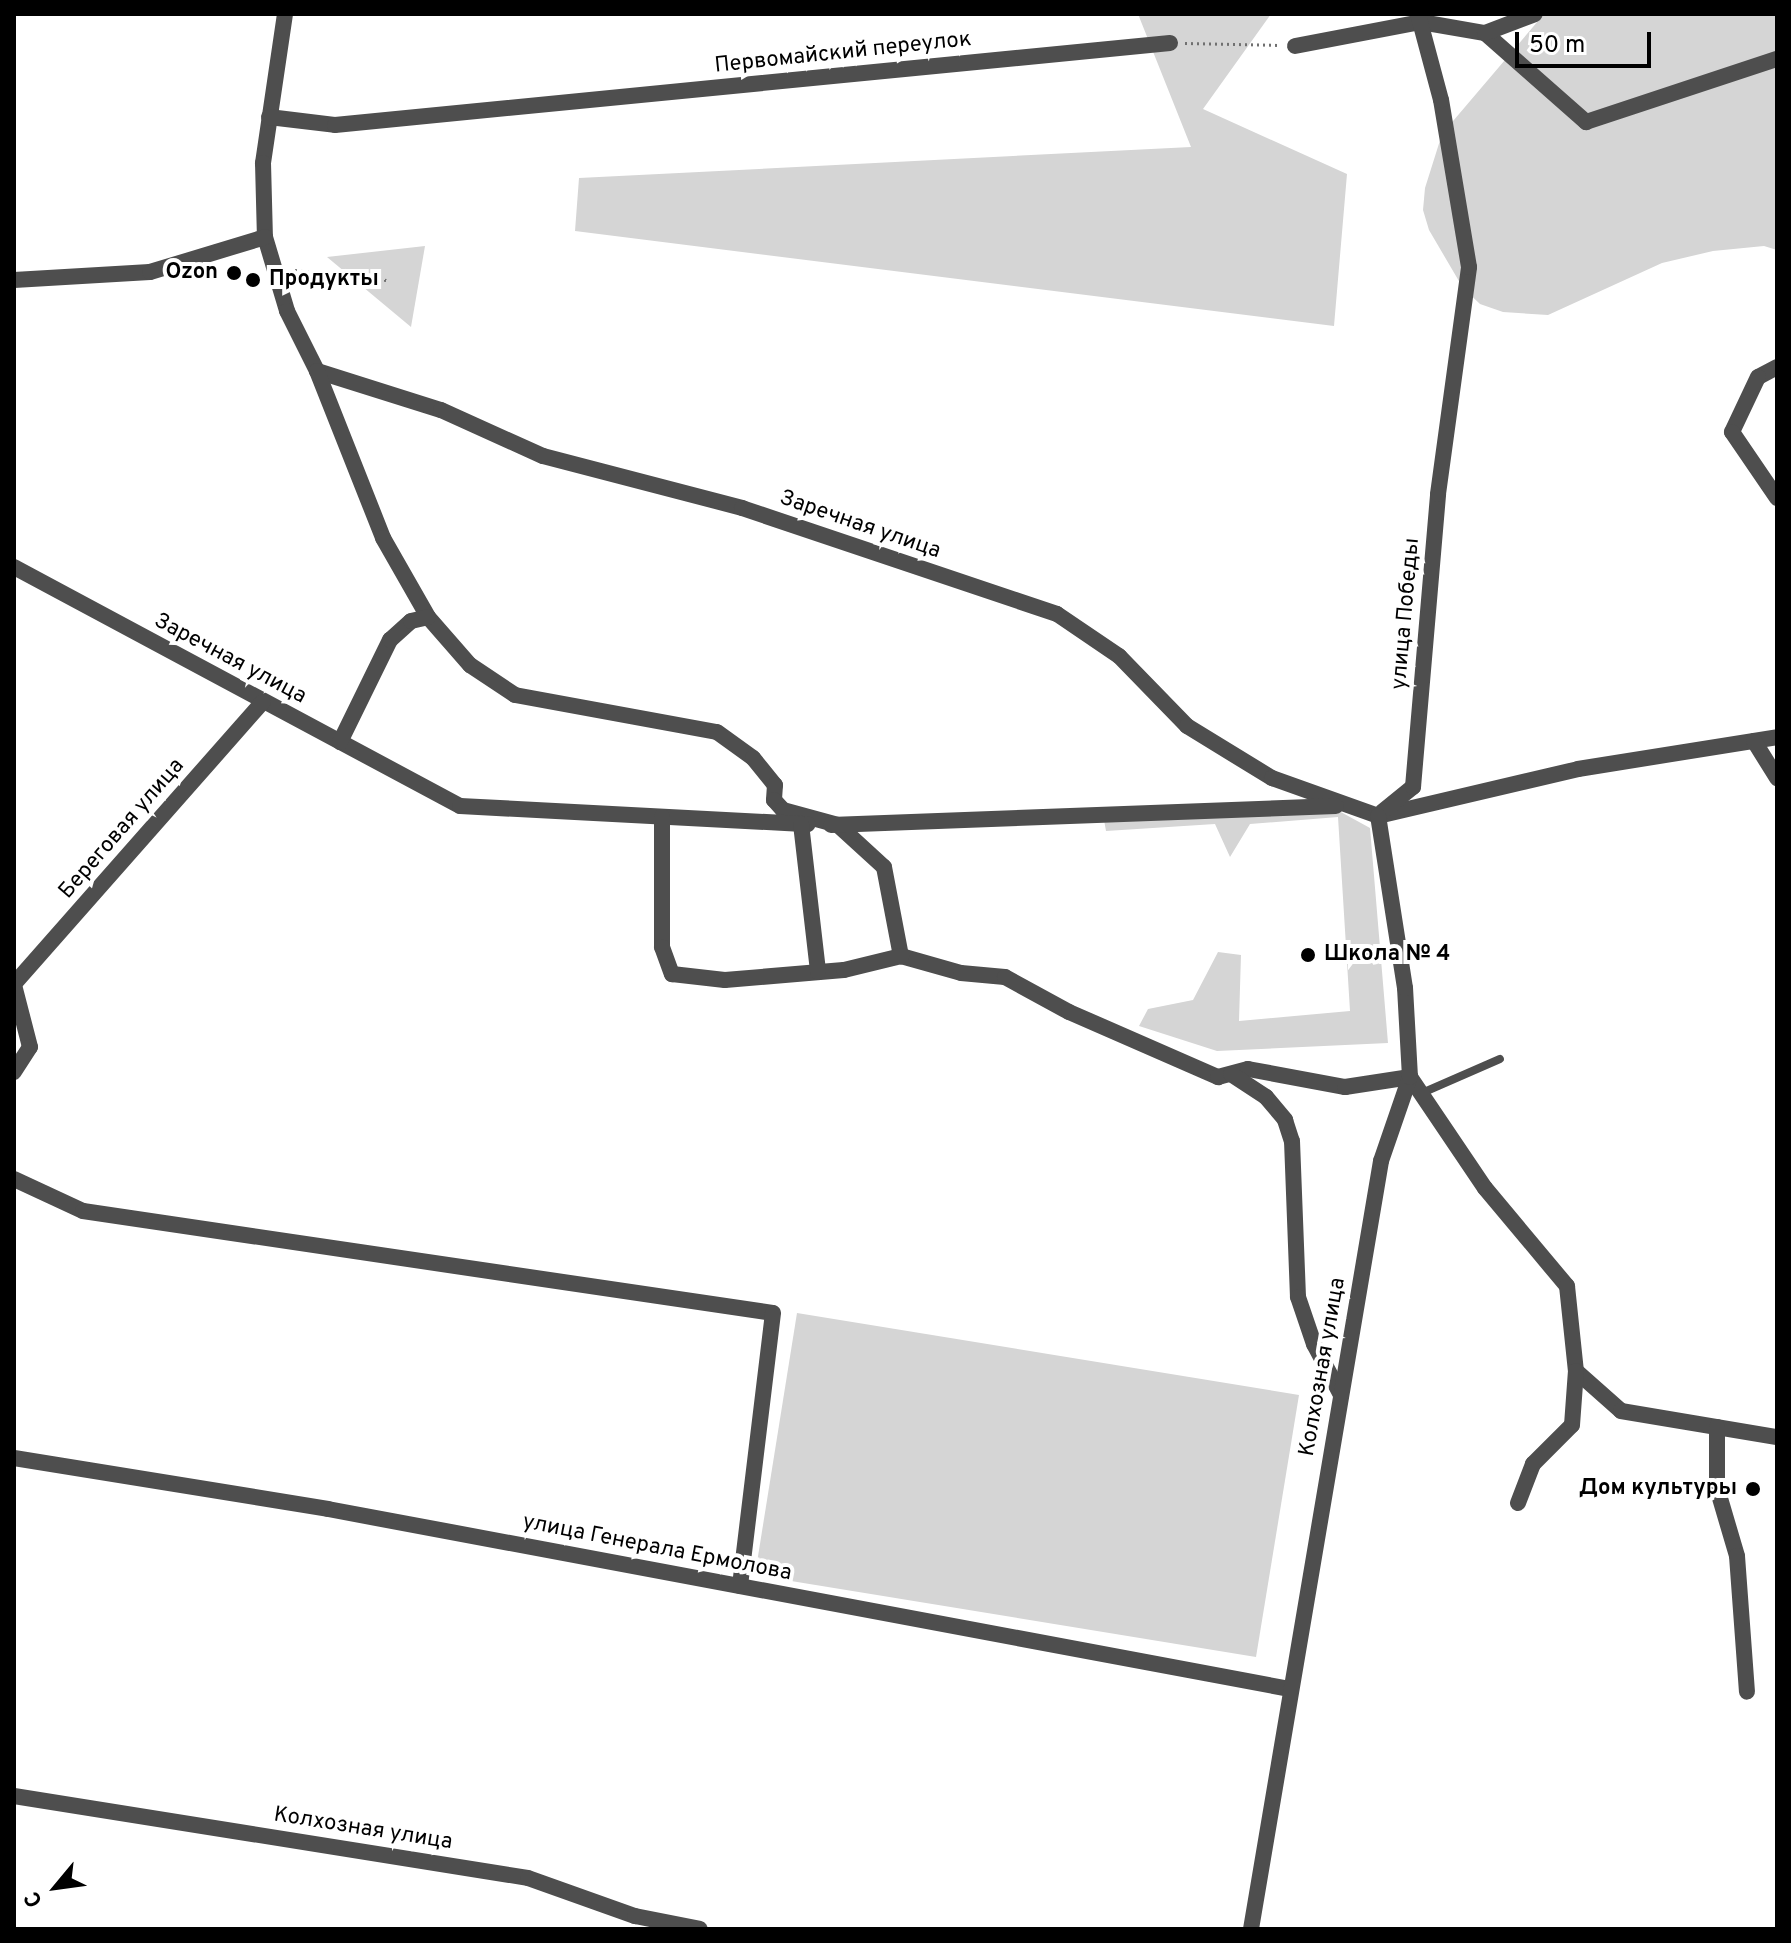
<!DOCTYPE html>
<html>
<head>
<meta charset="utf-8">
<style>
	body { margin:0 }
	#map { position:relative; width:1791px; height:1943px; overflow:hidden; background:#fff; font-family:Overpass,sans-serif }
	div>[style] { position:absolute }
	.green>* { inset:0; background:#d5d5d5 }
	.path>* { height:3px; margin-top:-1.5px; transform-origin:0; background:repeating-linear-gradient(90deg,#707070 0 2px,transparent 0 6px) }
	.lane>* { height:8px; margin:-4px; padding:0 4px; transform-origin:4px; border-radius:4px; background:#4e4e4e }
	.street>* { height:16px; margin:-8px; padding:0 8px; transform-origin:8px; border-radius:8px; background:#4e4e4e }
	.dots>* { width:22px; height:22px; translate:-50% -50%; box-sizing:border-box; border:4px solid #fff; border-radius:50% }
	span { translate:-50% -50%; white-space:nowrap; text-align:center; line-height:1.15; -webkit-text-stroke:8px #fff; paint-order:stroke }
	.street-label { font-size:22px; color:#000 }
	.poi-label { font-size:22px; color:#000; font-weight:700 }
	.right { translate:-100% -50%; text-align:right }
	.left { translate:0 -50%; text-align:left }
	.frame { position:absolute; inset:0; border:16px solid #000; pointer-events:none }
	.north { position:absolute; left:16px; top:1847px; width:80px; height:80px; -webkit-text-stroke:6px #fff; paint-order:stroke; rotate:241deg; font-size:22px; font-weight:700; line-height:32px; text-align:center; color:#000 }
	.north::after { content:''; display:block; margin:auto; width:28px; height:36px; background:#000; clip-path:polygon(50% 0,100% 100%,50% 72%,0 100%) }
	.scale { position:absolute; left:1515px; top:32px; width:136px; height:36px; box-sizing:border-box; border:4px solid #000; border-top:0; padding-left:10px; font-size:24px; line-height:28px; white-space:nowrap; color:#000; -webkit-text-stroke:6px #fff; paint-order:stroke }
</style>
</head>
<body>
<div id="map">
	<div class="green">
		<div style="clip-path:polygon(1138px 14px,1271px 14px,1203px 109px,1347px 174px,1334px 326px,575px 231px,579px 178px,1191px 147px)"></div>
		<div style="clip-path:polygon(1544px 14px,1777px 14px,1777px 250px,1764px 246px,1713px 251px,1662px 263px,1548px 315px,1503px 312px,1480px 304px,1463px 288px,1429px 230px,1423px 210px,1425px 188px,1442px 134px)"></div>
		<div style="clip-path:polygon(425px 246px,411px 327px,327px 257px)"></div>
		<div style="clip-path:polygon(1339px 811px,1370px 828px,1388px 1043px,1217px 1051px,1139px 1026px,1148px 1009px,1193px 1000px,1218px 952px,1241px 955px,1239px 1021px,1350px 1011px,1338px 817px,1250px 824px,1230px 857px,1215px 824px,1106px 831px,1104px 820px)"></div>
		<div style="clip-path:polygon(797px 1313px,1299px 1395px,1256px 1657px,755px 1575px)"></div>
	</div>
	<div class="path">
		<div style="left:1185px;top:43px;width:93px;rotate:1.2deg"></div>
		<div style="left:295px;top:270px;width:92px;rotate:6.3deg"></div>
	</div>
	<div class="lane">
		<div style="left:1422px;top:1093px;width:85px;rotate:-23.6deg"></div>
	</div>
	<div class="street">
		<div style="left:285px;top:14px;width:151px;rotate:98.4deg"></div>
		<div style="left:263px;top:163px;width:74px;rotate:88.5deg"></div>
		<div style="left:265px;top:237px;width:77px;rotate:73.4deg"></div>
		<div style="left:287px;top:311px;width:67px;rotate:63.4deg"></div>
		<div style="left:317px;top:371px;width:130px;rotate:17.5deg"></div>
		<div style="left:441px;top:410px;width:112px;rotate:24.3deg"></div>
		<div style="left:543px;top:456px;width:206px;rotate:14.6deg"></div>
		<div style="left:742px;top:508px;width:332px;rotate:18.6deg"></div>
		<div style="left:1057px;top:614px;width:75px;rotate:34.1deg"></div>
		<div style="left:1119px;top:656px;width:98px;rotate:45.8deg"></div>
		<div style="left:1187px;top:726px;width:100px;rotate:31.5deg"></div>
		<div style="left:1272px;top:778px;width:113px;rotate:19.7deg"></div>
		<div style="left:1378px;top:816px;width:205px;rotate:-13.2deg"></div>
		<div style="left:1578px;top:769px;width:202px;rotate:-9.1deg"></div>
		<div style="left:1485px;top:33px;width:135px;rotate:41.4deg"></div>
		<div style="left:1586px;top:122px;width:201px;rotate:-18.3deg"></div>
		<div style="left:1295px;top:46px;width:128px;rotate:-10.8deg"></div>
		<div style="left:1421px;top:22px;width:65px;rotate:9.8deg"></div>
		<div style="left:1485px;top:33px;width:53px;rotate:-20.8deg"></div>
		<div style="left:269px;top:117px;width:66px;rotate:6.9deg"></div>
		<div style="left:335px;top:125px;width:839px;rotate:-5.61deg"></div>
		<div style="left:14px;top:280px;width:136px;rotate:-3.4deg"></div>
		<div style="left:150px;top:272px;width:120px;rotate:-16.9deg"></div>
		<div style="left:1777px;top:367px;width:21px;rotate:152deg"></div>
		<div style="left:1758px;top:377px;width:61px;rotate:115.3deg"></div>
		<div style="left:1732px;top:432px;width:80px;rotate:55.7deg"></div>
		<div style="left:317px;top:371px;width:180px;rotate:68.4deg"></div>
		<div style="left:383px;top:538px;width:91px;rotate:60.3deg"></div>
		<div style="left:428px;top:617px;width:64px;rotate:48.8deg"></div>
		<div style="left:470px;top:665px;width:54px;rotate:33.7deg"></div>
		<div style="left:515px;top:695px;width:205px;rotate:10.4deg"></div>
		<div style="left:717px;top:732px;width:44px;rotate:35.8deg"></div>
		<div style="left:753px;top:758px;width:35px;rotate:51deg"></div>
		<div style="left:775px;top:785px;width:15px;rotate:94deg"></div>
		<div style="left:774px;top:800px;width:13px;rotate:48deg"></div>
		<div style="left:783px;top:810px;width:57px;rotate:15.3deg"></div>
		<div style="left:838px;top:825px;width:62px;rotate:42.4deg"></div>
		<div style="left:884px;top:867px;width:91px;rotate:79.2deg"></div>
		<div style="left:901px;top:956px;width:62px;rotate:15.8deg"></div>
		<div style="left:961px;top:973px;width:44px;rotate:5.2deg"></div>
		<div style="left:1005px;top:977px;width:73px;rotate:28.7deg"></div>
		<div style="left:1069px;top:1012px;width:163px;rotate:23.6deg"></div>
		<div style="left:1218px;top:1077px;width:31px;rotate:-15deg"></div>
		<div style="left:1248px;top:1069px;width:99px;rotate:10.5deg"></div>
		<div style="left:1345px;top:1087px;width:66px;rotate:-8.7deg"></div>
		<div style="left:1410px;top:1077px;width:134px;rotate:56deg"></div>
		<div style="left:1485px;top:1188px;width:128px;rotate:50.1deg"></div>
		<div style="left:1567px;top:1286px;width:85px;rotate:84deg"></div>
		<div style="left:1576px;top:1371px;width:60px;rotate:41.6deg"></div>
		<div style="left:1621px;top:1411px;width:158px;rotate:9.5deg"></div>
		<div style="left:14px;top:567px;width:506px;rotate:28.19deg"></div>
		<div style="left:460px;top:806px;width:348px;rotate:3deg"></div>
		<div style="left:1754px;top:741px;width:44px;rotate:58.1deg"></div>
		<div style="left:340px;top:742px;width:114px;rotate:-63.9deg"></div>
		<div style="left:390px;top:640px;width:28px;rotate:-42deg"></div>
		<div style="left:411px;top:621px;width:17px;rotate:-13deg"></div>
		<div style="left:1382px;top:812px;width:40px;rotate:-39deg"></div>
		<div style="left:1413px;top:787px;width:294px;rotate:-85.1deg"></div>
		<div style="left:1438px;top:494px;width:229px;rotate:-82.2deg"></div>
		<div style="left:1469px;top:267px;width:169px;rotate:-99.5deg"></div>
		<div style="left:1441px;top:100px;width:89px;rotate:-105deg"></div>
		<div style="left:662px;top:817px;width:130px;rotate:90deg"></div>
		<div style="left:662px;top:947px;width:29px;rotate:70deg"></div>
		<div style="left:672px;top:974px;width:53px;rotate:6.5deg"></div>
		<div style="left:725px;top:980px;width:119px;rotate:-4.8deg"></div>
		<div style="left:844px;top:970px;width:59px;rotate:-13.8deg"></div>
		<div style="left:801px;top:824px;width:149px;rotate:83.4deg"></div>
		<div style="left:831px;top:825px;width:505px;rotate:-2.15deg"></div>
		<div style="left:14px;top:984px;width:376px;rotate:-48.6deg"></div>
		<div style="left:14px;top:985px;width:64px;rotate:75.5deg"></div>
		<div style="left:30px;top:1047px;width:30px;rotate:123deg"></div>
		<div style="left:1231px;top:1074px;width:42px;rotate:33.3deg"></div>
		<div style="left:1266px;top:1097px;width:30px;rotate:50deg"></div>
		<div style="left:1285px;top:1120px;width:22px;rotate:72deg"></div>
		<div style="left:1292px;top:1141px;width:156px;rotate:87.8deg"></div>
		<div style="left:1298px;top:1297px;width:50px;rotate:71.2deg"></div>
		<div style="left:1314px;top:1344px;width:58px;rotate:62.1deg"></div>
		<div style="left:14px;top:1179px;width:76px;rotate:24.9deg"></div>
		<div style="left:83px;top:1211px;width:697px;rotate:8.41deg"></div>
		<div style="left:773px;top:1313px;width:275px;rotate:96.9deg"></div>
		<div style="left:1717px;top:1427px;width:61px;rotate:90deg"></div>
		<div style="left:1717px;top:1488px;width:71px;rotate:73.6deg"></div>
		<div style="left:1737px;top:1556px;width:136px;rotate:85.8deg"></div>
		<div style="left:14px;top:1458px;width:318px;rotate:9.2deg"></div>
		<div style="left:328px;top:1509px;width:979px;rotate:10.6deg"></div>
		<div style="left:1518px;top:1503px;width:42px;rotate:-69deg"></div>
		<div style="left:1533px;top:1464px;width:55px;rotate:-45deg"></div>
		<div style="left:1572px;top:1425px;width:54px;rotate:-85.8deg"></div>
		<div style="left:14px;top:1796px;width:520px;rotate:9.06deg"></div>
		<div style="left:528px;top:1878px;width:114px;rotate:19.6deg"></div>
		<div style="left:635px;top:1916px;width:66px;rotate:11.3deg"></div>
		<div style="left:1251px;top:1929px;width:779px;rotate:-80.39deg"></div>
		<div style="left:1381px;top:1161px;width:89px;rotate:-71deg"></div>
		<div style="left:1410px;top:1077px;width:89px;rotate:-93.2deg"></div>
		<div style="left:1405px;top:988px;width:174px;rotate:-98.9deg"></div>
	</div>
	<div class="dots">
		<div style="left:234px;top:273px;background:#000"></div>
		<div style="left:253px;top:280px;background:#000"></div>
		<div style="left:1308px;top:955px;background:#000"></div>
		<div style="left:1753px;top:1489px;background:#000"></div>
	</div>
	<div class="street-label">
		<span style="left:843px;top:53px;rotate:-6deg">Первомайский переулок</span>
		<span style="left:860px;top:525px;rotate:19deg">Заречная улица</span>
		<span style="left:1406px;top:614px;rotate:-85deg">улица Победы</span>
		<span style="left:230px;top:659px;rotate:28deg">Заречная улица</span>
		<span style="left:122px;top:829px;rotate:-49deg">Береговая улица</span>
		<span style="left:1323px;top:1367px;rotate:-80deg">Колхозная улица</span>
		<span style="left:657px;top:1548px;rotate:11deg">улица Генерала Ермолова</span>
		<span style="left:363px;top:1829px;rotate:9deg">Колхозная улица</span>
	</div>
	<div class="poi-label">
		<span class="right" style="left:218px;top:273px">Ozon</span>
		<span class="left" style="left:269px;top:280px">Продукты</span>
		<span class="left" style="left:1324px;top:955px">Школа № 4</span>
		<span class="right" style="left:1737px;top:1489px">Дом культуры</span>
	</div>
	<div class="frame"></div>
	<div class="north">С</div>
	<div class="scale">50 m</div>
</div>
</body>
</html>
